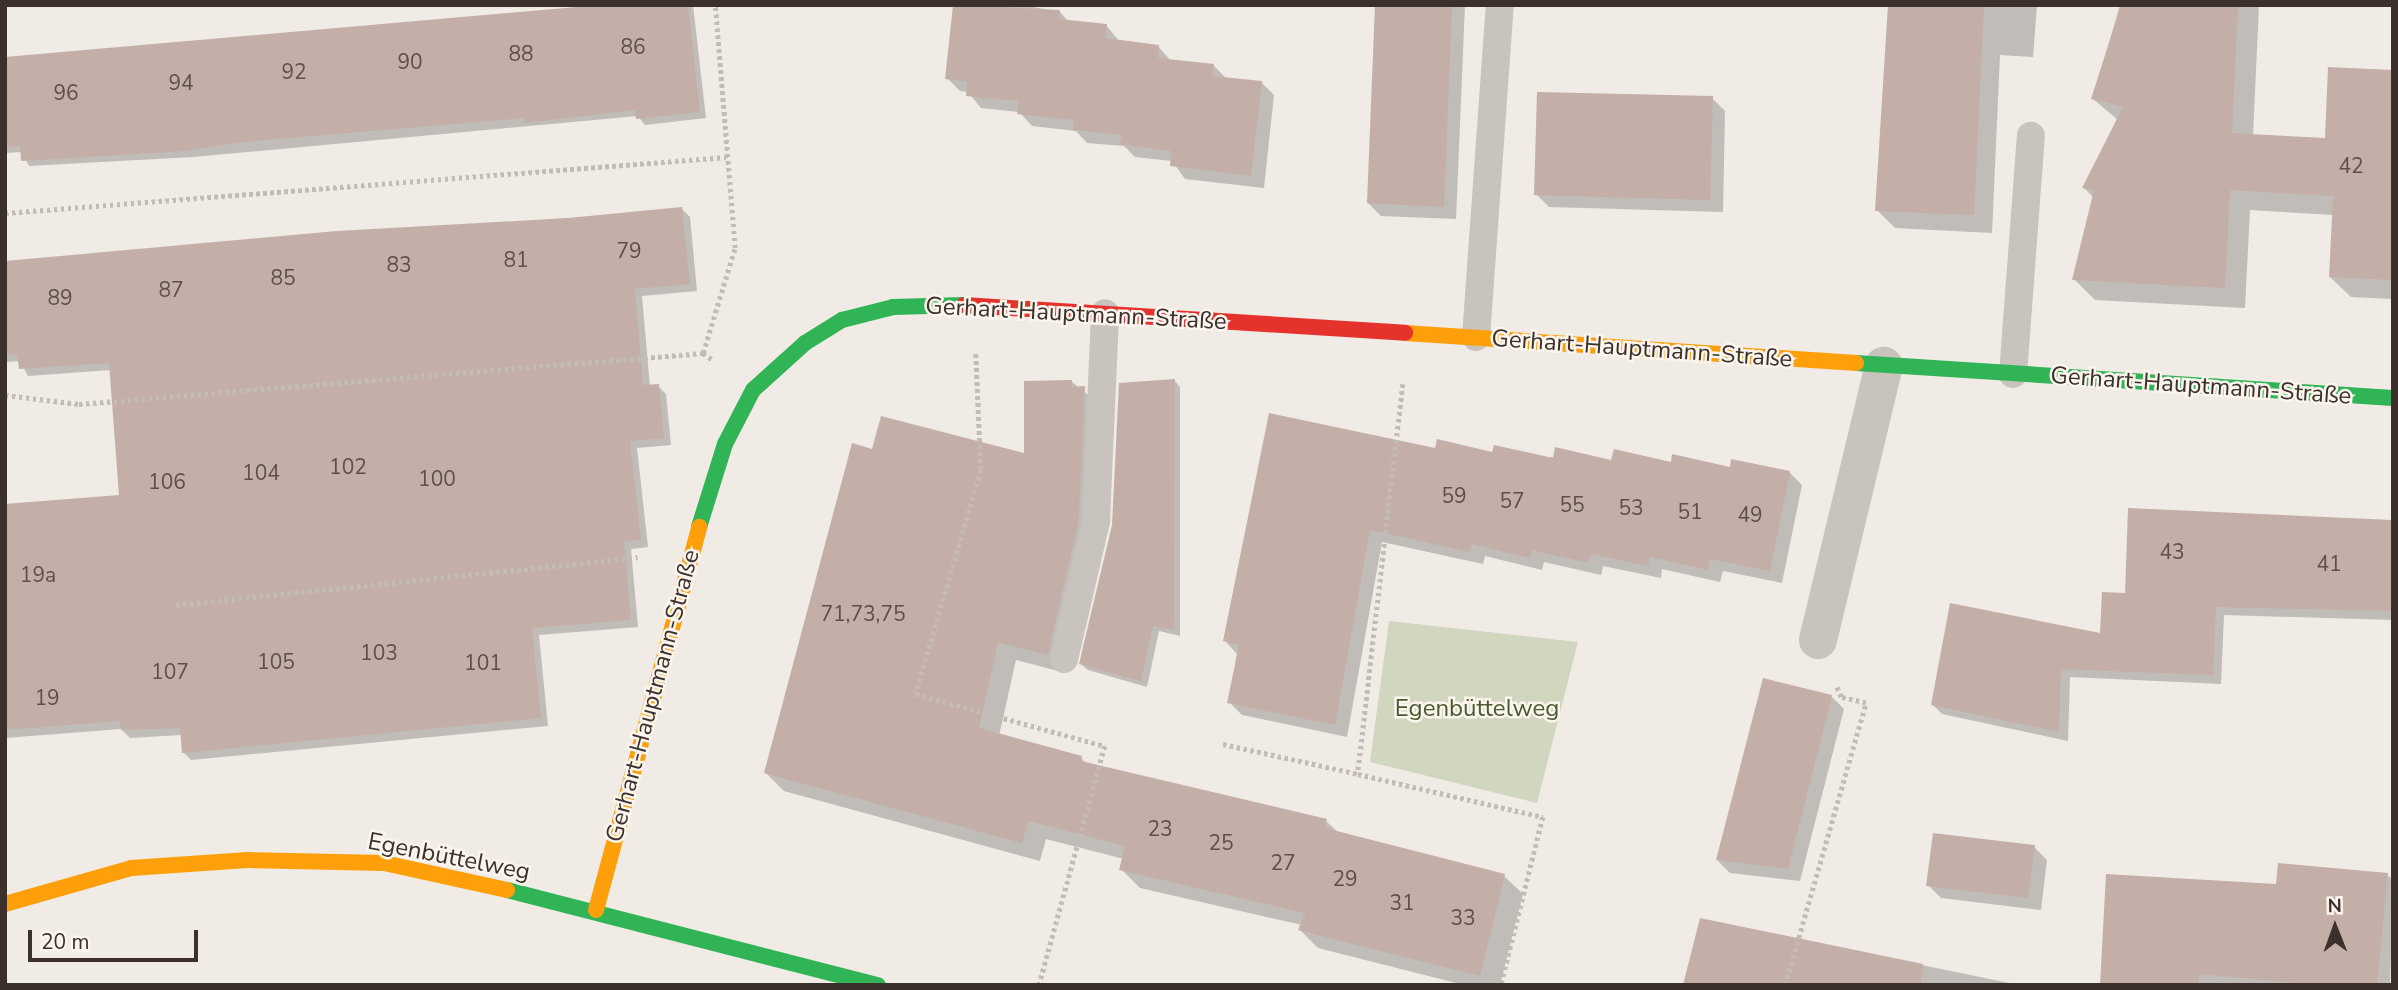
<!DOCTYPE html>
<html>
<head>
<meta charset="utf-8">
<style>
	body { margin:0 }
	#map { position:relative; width:2398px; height:990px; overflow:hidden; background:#f0ebe5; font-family:"Nunito Sans",sans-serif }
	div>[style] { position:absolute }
	.green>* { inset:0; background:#d1d6bf }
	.shadow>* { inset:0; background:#0003 }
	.building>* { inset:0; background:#c3afa7 }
	.path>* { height:4.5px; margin-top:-2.25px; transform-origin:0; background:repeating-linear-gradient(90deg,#c2bbb6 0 3.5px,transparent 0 7px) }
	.lane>* { height:28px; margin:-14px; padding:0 14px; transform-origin:14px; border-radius:14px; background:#c9c3be }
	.street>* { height:38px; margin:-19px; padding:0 19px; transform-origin:19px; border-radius:19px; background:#c9c3be }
	.fast>* { height:16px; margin:-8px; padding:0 8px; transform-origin:8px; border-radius:8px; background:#30b455 }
	.slow>* { height:16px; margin:-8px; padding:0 8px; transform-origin:8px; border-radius:8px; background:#ff9f0a }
	.jam>* { height:16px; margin:-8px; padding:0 8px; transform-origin:8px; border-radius:8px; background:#e5322d }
	span { translate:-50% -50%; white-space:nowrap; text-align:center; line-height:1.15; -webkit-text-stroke:5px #fbf5ee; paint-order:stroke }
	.number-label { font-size:21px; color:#5d504a }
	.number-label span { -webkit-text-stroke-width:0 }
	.street-label { font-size:24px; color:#3b302b }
	.park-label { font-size:24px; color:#4a5a2e }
	.frame { position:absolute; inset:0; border:7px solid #3b302b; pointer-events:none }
	.north { position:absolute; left:2300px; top:892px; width:70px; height:70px; -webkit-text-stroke:5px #fbf5ee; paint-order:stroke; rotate:359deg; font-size:19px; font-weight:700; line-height:28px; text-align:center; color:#3b302b }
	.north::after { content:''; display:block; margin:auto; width:24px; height:32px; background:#3b302b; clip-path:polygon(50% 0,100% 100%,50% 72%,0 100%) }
	.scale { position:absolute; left:28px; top:930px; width:170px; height:32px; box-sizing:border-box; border:4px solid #3b302b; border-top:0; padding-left:9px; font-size:21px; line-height:24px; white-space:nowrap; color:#3b302b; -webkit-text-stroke:5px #fbf5ee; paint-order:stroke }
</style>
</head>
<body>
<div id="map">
	<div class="green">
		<div style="clip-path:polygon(1389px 621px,1578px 642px,1537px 803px,1370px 762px)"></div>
	</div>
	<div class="shadow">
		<div style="clip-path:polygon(608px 5px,693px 5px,706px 118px,645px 125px,638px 116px,193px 157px,29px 166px,22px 152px,5px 153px,5px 59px)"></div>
		<div style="clip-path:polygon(955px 5px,1023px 5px,1060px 12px,1069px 22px,1106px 25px,1119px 41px,1158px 46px,1171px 61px,1213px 65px,1227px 79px,1261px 82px,1274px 95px,1264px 188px,1185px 179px,1172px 161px,1135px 157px,1124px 146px,1087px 143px,1076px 131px,1032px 126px,1019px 112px,981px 108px,968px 92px,960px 91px,947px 78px)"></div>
		<div style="clip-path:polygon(1377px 5px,1465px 5px,1456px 219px,1381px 216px,1368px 203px)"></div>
		<div style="clip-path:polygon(1890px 5px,2037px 5px,2033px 57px,2000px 55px,1992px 233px,1895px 228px,1877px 210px)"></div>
		<div style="clip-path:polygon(2120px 5px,2259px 5px,2253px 136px,2327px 139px,2393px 72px,2393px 299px,2351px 297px,2330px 277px,2334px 215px,2250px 210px,2245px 308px,2095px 300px,2074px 279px,2094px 198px,2084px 188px,2118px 120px,2093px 99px)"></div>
		<div style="clip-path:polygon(1712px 98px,1725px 111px,1723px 212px,1549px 207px,1536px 194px)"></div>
		<div style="clip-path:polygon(682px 209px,690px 217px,697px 291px,642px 296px,650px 387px,658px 386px,666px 394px,671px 445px,637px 448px,648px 547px,631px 549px,638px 627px,539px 635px,548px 726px,191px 760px,183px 752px,182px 735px,130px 738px,121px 729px,5px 738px,5px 506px,121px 496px,111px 370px,28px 376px,20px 361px,5px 362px,5px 263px)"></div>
		<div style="clip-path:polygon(1174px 380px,1180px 387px,1180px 636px,1159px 631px,1147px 687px,1088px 670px,1081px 664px)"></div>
		<div style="clip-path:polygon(1072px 382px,1103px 407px,1097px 538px,1066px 673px,1016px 660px,999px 736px,1081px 758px,1087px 764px,1326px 821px,1340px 834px,1504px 876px,1523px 894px,1500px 985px,1464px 985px,1318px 948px,1300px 930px,1302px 925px,1140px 888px,1121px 869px,1124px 859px,1046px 839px,1040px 861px,784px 791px,766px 773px,874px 451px,1025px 455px)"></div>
		<div style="clip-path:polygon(1437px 450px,1789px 472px,1802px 485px,1782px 583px,1723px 571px,1720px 582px,1662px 569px,1661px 578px,1603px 566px,1601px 575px,1544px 562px,1542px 570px,1485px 556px,1483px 564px,1382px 542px,1347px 737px,1242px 715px,1229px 702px,1237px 654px,1225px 641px)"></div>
		<div style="clip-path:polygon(2393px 521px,2393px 620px,2224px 615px,2221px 684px,2070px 677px,2068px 741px,1942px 714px,1933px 705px,2102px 635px,2126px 595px)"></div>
		<div style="clip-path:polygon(1831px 696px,1844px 709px,1800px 881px,1730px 873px,1717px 860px)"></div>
		<div style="clip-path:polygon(2034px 847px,2047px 860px,2041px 910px,1941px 898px,1928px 885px)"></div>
		<div style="clip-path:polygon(2387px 875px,2393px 880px,2390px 985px,2102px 985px,2277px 885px)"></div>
		<div style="clip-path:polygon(1702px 920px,2019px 985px,1685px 985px)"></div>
	</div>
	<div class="building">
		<div style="clip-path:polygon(599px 5px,688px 5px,700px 112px,636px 119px,635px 110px,525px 123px,525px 118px,242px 142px,185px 151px,21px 161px,20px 146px,5px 147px,5px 57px)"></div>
		<div style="clip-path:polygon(953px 5px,1060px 10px,1059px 19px,1107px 24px,1105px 38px,1159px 45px,1158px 58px,1214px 64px,1212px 76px,1262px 81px,1251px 176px,1170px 166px,1171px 151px,1120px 144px,1122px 135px,1073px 130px,1074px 120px,1017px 114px,1019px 101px,966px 96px,967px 81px,945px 79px)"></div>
		<div style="clip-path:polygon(1375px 5px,1452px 5px,1444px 207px,1367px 203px)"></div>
		<div style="clip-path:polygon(1888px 5px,1984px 5px,1974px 215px,1875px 211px)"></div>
		<div style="clip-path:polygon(2121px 5px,2238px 5px,2232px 133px,2325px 138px,2328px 67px,2393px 70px,2393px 280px,2329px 277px,2333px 196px,2230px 190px,2225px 288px,2072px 280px,2094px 190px,2082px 188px,2123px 107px,2091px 99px)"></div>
		<div style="clip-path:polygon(1537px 92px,1713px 96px,1710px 200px,1534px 195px)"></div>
		<div style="clip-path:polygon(682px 207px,690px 284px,635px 289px,643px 385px,659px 384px,664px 438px,630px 441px,641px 540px,624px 541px,631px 620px,532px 628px,541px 718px,182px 753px,180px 728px,121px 730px,120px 721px,5px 730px,5px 504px,119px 495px,109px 363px,19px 369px,17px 354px,5px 354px,5px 261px,337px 231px,568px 218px)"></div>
		<div style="clip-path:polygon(1175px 379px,1174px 630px,1153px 626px,1141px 681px,1079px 664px,1112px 525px,1119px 383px)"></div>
		<div style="clip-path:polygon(1072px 380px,1072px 387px,1085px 386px,1079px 519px,1048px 655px,998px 642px,979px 728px,1082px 756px,1081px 761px,1327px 819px,1325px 828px,1505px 874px,1480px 976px,1298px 930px,1305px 913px,1119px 870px,1125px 846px,1028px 821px,1022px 843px,764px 773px,852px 443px,872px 449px,881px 416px,1024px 453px,1024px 381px)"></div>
		<div style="clip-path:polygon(1269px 413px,1435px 448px,1437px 439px,1492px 452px,1494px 445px,1553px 458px,1555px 447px,1611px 460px,1614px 449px,1671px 462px,1672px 454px,1730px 467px,1731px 459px,1790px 471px,1770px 571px,1710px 559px,1708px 570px,1650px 557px,1648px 566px,1591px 554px,1588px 563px,1532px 550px,1530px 558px,1472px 544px,1470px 552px,1370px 530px,1335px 725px,1227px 703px,1239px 645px,1223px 641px)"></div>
		<div style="clip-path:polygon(2128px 508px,2393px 520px,2393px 611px,2216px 607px,2213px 675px,2061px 669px,2059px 732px,1931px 705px,1950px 603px,2100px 633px,2102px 592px,2125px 593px)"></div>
		<div style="clip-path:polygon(1763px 678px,1832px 695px,1788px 869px,1716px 860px)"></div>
		<div style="clip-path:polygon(1933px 833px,2035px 845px,2028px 898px,1926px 886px)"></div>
		<div style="clip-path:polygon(2278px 863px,2388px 873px,2377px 985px,2317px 985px,2199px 974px,2198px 985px,2100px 985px,2106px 874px,2276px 884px)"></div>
		<div style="clip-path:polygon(1700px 918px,1923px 964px,1921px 985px,1683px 985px)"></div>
	</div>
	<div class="path">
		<div style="left:5px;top:213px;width:723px;rotate:-4.44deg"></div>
		<div style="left:703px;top:353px;width:110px;rotate:-73.1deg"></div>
		<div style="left:735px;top:248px;width:244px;rotate:-94.7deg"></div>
		<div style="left:976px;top:354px;width:116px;rotate:87.5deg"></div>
		<div style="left:981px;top:470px;width:233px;rotate:106.2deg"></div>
		<div style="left:916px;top:694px;width:196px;rotate:15.4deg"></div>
		<div style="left:1105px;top:746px;width:248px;rotate:105.4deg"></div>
		<div style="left:1403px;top:384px;width:393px;rotate:96.6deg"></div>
		<div style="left:1358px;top:774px;width:190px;rotate:13.1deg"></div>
		<div style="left:1543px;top:817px;width:173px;rotate:104deg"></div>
		<div style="left:5px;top:395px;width:75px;rotate:6.9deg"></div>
		<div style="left:79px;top:404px;width:626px;rotate:-4.67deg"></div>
		<div style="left:703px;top:353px;width:12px;rotate:35deg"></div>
		<div style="left:176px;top:605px;width:464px;rotate:-5.9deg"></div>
		<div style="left:1223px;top:744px;width:138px;rotate:12.5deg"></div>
		<div style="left:1785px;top:985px;width:293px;rotate:-74deg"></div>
		<div style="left:1866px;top:703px;width:26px;rotate:-167deg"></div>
		<div style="left:1841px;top:697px;width:13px;rotate:-113deg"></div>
	</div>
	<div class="lane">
		<div style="left:1476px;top:337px;width:333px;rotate:-85.9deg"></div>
		<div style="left:2013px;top:374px;width:239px;rotate:-85.7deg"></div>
		<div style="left:1064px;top:659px;width:142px;rotate:-76.9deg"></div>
		<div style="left:1096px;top:521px;width:208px;rotate:-87.5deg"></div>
	</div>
	<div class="street">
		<div style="left:1818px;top:640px;width:282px;rotate:-76.5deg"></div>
	</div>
	<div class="fast">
		<div style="left:1856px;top:363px;width:538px;rotate:3.73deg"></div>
		<div style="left:699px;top:527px;width:87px;rotate:-72.6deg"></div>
		<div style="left:725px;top:444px;width:61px;rotate:-62.6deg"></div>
		<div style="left:753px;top:390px;width:70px;rotate:-42.1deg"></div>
		<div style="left:805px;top:343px;width:44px;rotate:-31.9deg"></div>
		<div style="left:842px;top:320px;width:53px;rotate:-14.3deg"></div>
		<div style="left:893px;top:307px;width:71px;rotate:-1.6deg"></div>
		<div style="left:507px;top:890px;width:383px;rotate:14.4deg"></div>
	</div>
	<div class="slow">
		<div style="left:1405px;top:333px;width:452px;rotate:3.8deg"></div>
		<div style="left:5px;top:904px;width:131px;rotate:-15.9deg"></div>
		<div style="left:131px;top:868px;width:117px;rotate:-3.9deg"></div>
		<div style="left:248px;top:860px;width:136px;rotate:1.3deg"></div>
		<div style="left:384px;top:863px;width:126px;rotate:12.4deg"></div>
		<div style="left:596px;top:910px;width:397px;rotate:-74.9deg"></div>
	</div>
	<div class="jam">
		<div style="left:964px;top:305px;width:442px;rotate:3.6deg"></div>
	</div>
	<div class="number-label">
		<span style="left:633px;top:47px">86</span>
		<span style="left:521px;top:54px">88</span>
		<span style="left:410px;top:62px">90</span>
		<span style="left:294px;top:72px">92</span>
		<span style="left:181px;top:83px">94</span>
		<span style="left:66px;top:93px">96</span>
		<span style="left:2351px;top:166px">42</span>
		<span style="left:629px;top:251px">79</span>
		<span style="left:516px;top:260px">81</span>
		<span style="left:399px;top:265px">83</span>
		<span style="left:283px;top:278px">85</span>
		<span style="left:171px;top:290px">87</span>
		<span style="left:60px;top:298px">89</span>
		<span style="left:348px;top:467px">102</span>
		<span style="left:261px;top:473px">104</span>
		<span style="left:437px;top:479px">100</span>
		<span style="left:167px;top:482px">106</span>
		<span style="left:1454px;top:496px">59</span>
		<span style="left:1512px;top:501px">57</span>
		<span style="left:1572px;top:505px">55</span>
		<span style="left:1631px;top:508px">53</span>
		<span style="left:1690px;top:512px">51</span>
		<span style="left:1750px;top:515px">49</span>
		<span style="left:2172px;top:552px">43</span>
		<span style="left:2329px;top:564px">41</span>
		<span style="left:38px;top:575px">19a</span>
		<span style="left:863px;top:614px">71,73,75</span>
		<span style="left:379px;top:653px">103</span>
		<span style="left:276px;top:662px">105</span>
		<span style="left:483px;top:663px">101</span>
		<span style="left:170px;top:672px">107</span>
		<span style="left:47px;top:698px">19</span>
		<span style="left:1160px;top:829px">23</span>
		<span style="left:1221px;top:843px">25</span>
		<span style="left:1283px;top:863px">27</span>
		<span style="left:1345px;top:879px">29</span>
		<span style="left:1402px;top:903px">31</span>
		<span style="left:1463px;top:918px">33</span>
	</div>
	<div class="street-label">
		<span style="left:1076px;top:314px;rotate:3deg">Gerhart-Hauptmann-Straße</span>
		<span style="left:1642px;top:349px;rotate:4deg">Gerhart-Hauptmann-Straße</span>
		<span style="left:2201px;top:386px;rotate:4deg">Gerhart-Hauptmann-Straße</span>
		<span style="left:653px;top:696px;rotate:-75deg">Gerhart-Hauptmann-Straße</span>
		<span style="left:449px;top:857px;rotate:11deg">Egenbüttelweg</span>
	</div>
	<div class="park-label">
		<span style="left:1477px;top:709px">Egenbüttelweg</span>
	</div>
	<div class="frame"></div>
	<div class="north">N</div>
	<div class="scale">20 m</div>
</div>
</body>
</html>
